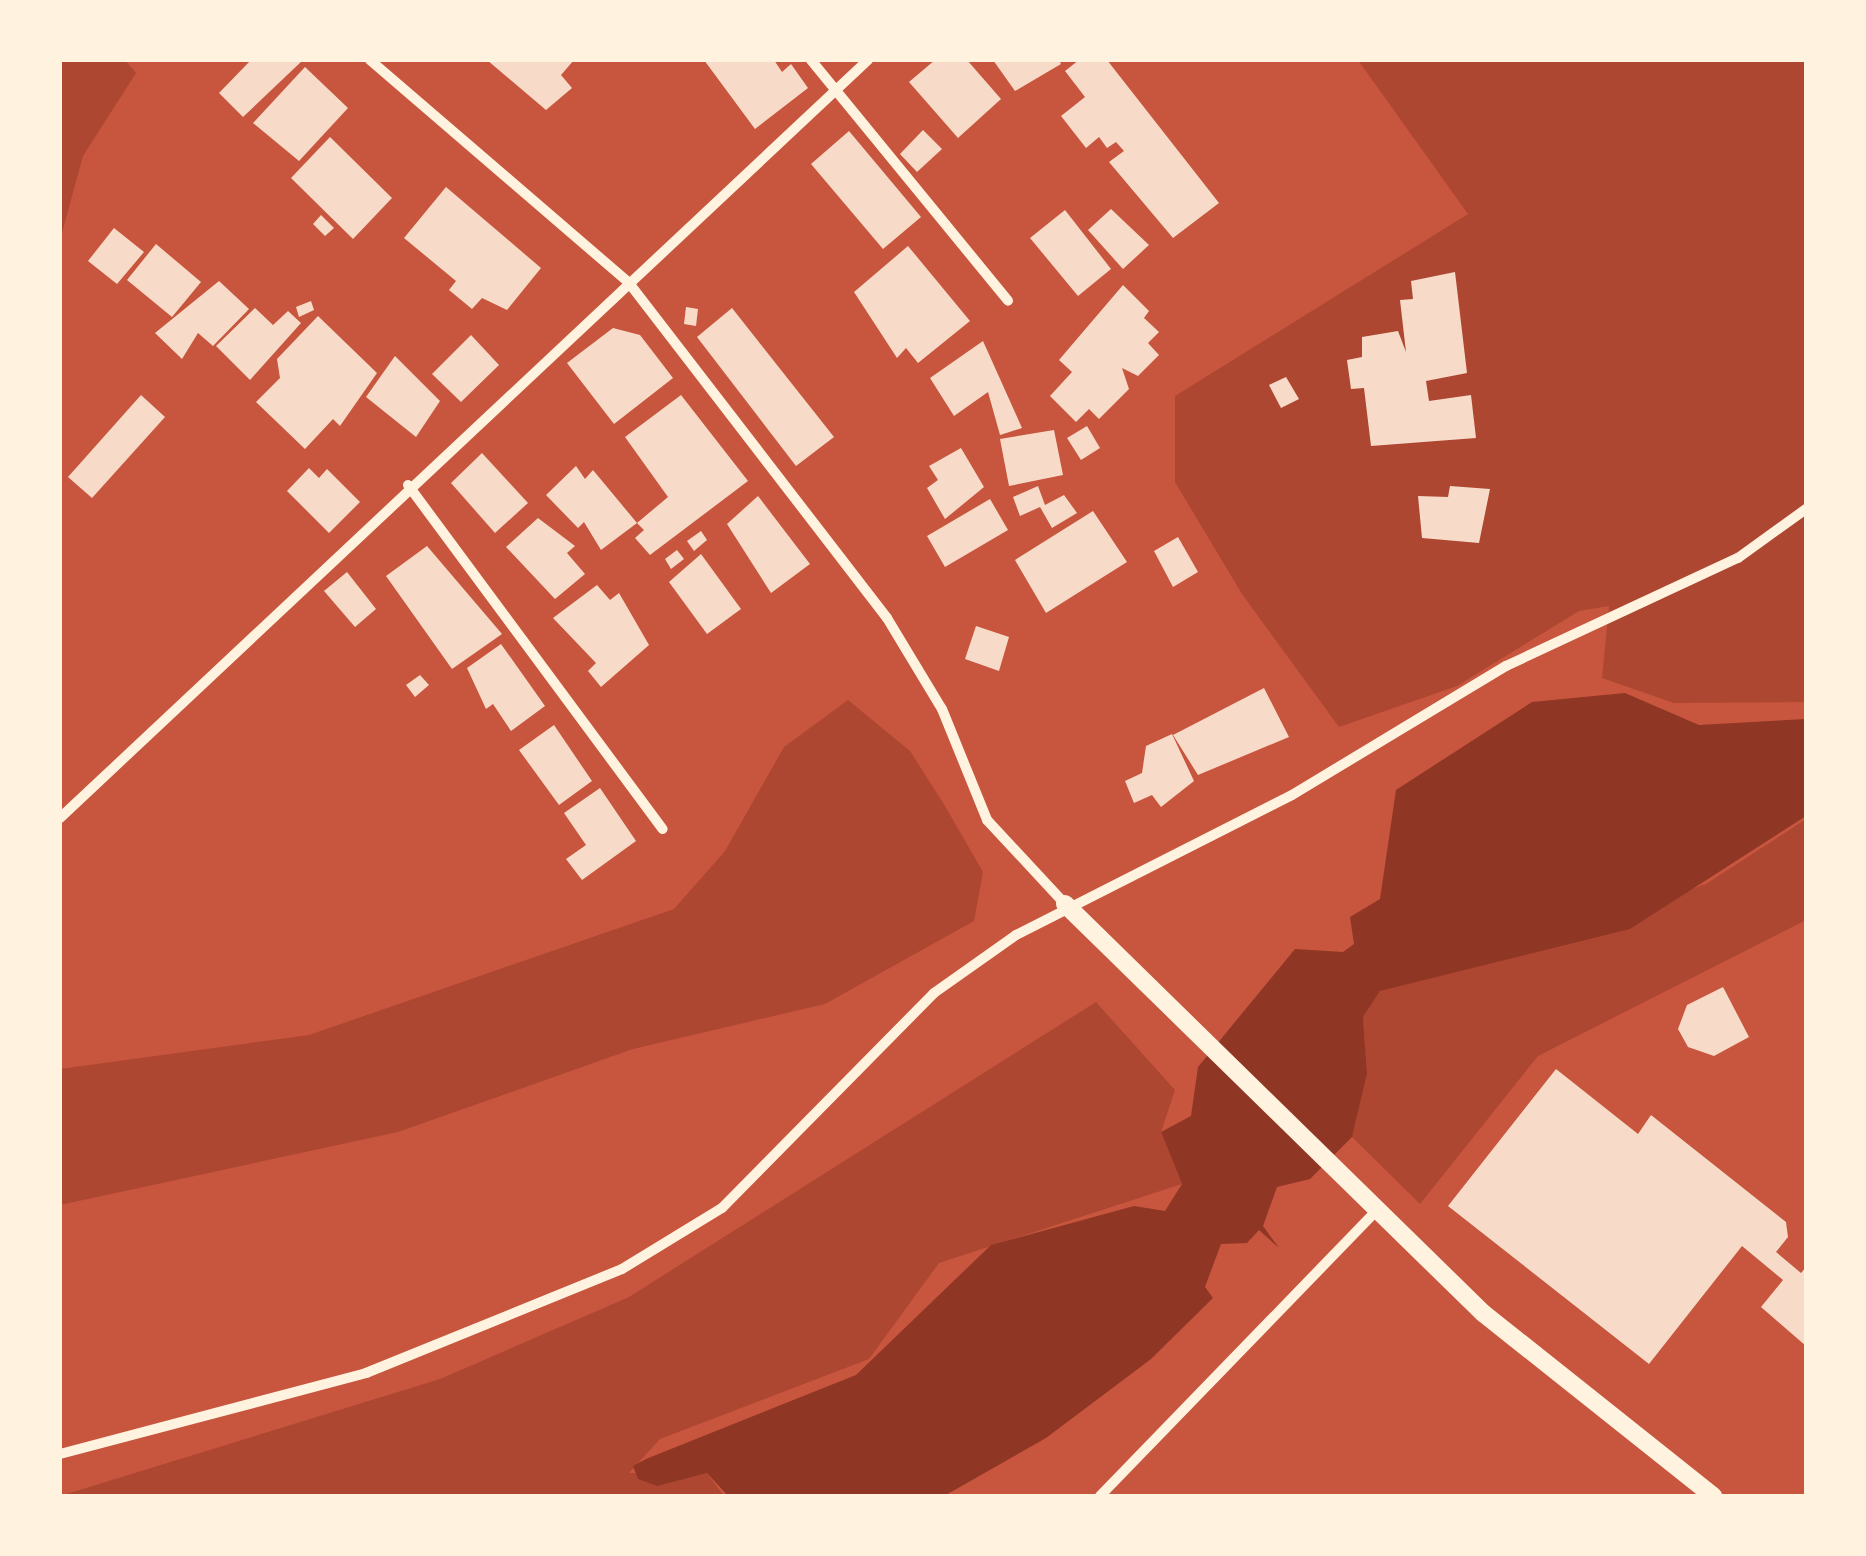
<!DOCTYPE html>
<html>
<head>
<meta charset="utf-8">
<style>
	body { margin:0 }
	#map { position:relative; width:1866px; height:1556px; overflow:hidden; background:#c8553d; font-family:"Open Sans",sans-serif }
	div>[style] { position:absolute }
	.green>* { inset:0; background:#ae4732 }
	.water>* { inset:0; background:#8f3625 }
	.building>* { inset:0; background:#f7dbc8 }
	.minor>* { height:10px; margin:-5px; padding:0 5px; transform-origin:5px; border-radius:5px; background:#fff3e0 }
	.tertiary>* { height:18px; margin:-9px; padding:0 9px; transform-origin:9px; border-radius:9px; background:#fff3e0 }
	span { translate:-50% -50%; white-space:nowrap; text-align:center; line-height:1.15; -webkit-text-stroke:10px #fff3e0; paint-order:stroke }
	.frame { position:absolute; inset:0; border:62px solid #fff3e0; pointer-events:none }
</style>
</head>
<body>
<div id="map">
	<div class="green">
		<div style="clip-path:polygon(60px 60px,125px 60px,136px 73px,83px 156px,60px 240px)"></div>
		<div style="clip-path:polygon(1358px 60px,1806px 60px,1806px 702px,1674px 703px,1602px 678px,1609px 606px,1579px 611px,1457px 686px,1339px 727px,1242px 594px,1175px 482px,1175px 396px,1468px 214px)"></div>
		<div style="clip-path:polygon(848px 700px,910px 751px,945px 806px,983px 872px,974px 921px,825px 1004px,633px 1049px,398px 1132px,60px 1205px,60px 1069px,309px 1035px,674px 909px,725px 851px,784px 747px)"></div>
		<div style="clip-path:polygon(1806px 819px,1806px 920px,1538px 1056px,1420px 1204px,1352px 1137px,1367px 1074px,1363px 1017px,1380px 991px,1706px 884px)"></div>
		<div style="clip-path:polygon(1096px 1002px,1175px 1090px,1161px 1132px,1182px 1184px,939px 1263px,869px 1359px,660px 1439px,629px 1473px,707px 1473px,724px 1496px,60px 1496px,440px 1379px,629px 1297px)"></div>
	</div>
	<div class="water">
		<div style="clip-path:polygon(1625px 693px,1699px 725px,1806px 719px,1806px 816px,1630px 929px,1380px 991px,1363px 1017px,1367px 1074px,1352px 1137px,1310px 1179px,1277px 1187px,1263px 1226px,1279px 1248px,1259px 1230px,1247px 1243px,1221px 1244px,1205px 1287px,1213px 1298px,1151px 1359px,1046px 1438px,944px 1496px,728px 1496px,707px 1473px,657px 1486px,638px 1479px,633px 1466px,646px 1459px,856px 1375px,991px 1245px,1134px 1206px,1165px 1211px,1182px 1184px,1161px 1132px,1191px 1116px,1198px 1067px,1295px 949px,1343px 952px,1354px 944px,1350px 917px,1380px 899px,1396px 790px,1532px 702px)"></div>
	</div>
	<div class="building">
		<div style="clip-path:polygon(251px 60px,303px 60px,243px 117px,219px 93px)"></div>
		<div style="clip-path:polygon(487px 60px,574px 60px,561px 75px,572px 88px,546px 110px)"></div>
		<div style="clip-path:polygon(704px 60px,774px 60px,782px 72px,791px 64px,808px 88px,755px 129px)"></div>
		<div style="clip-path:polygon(935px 60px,967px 60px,1001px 99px,958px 138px,909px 82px)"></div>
		<div style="clip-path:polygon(993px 60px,1059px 60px,1061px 64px,1015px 91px)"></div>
		<div style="clip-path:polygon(1079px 60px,1107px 60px,1219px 203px,1173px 238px,1109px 162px,1124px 151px,1116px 142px,1107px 148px,1099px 137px,1086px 148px,1061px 116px,1085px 97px,1065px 71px)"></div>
		<div style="clip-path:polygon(305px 67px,348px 108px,299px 161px,253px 123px)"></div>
		<div style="clip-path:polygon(923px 130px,942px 149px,917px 172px,900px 154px)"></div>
		<div style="clip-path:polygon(849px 131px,921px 217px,883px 249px,811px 164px)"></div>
		<div style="clip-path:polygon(330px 137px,392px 198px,353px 239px,291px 178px)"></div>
		<div style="clip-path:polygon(446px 187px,541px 268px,507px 310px,482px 298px,472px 309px,449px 290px,456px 281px,404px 238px)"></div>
		<div style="clip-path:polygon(1111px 209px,1149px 245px,1123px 269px,1088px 230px)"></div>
		<div style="clip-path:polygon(1065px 210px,1111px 269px,1078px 296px,1030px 238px)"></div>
		<div style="clip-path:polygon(321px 215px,334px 228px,325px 236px,313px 224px)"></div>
		<div style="clip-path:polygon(114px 228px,144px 252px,117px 284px,88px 261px)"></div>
		<div style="clip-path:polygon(156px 244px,201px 282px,172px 317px,127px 280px)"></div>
		<div style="clip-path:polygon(908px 246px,970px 321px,918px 363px,906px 348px,897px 358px,854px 292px)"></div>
		<div style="clip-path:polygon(1455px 272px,1467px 373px,1426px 381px,1429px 401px,1471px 395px,1476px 438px,1371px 446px,1364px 388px,1351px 389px,1347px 360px,1362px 357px,1362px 337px,1398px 331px,1406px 352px,1400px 300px,1413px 299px,1411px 281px)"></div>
		<div style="clip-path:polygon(219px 281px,249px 309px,213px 346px,198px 333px,182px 359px,155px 333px)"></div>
		<div style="clip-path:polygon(1123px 285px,1149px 311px,1144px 318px,1159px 332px,1148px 343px,1159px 355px,1138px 376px,1122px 368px,1129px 389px,1099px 419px,1089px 409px,1076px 422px,1050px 396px,1072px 372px,1059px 360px)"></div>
		<div style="clip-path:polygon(311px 301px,314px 310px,299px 317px,296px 307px)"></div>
		<div style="clip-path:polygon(686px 307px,698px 309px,696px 326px,684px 324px)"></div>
		<div style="clip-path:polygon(255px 308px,273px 325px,288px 311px,301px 323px,250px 380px,216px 346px)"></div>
		<div style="clip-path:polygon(732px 308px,834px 437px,796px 466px,697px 337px)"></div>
		<div style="clip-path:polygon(318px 316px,377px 373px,340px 426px,333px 419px,305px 449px,256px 402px,280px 378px,277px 359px)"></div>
		<div style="clip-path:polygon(613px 328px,640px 335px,673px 378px,614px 424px,567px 363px)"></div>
		<div style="clip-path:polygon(471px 335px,499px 365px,461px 402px,432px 374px)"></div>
		<div style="clip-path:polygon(983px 341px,1022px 428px,1000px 435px,988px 392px,954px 416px,930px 378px)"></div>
		<div style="clip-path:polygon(395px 356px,440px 401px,416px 437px,366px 397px)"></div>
		<div style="clip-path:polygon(1286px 377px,1299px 399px,1281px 408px,1269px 385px)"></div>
		<div style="clip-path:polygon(141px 395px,165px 417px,92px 498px,68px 477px)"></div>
		<div style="clip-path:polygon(681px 395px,748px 481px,650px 555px,635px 538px,644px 530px,637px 523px,668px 497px,625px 437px)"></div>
		<div style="clip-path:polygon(1087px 426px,1100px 448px,1081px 460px,1067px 438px)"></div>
		<div style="clip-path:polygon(1054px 430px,1063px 475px,1009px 486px,1000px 439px)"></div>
		<div style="clip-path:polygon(961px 448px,984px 487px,945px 519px,927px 488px,938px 480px,929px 466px)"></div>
		<div style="clip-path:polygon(482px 453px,528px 503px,495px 533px,451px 483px)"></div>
		<div style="clip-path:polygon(576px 466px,585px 479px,593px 470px,637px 523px,601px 550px,584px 522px,578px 528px,546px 495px)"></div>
		<div style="clip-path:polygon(309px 468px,319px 478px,327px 469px,360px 502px,329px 533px,287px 491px)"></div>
		<div style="clip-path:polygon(1038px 486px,1045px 505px,1064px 495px,1077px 513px,1052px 528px,1040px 507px,1020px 516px,1013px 497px)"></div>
		<div style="clip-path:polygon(1450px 486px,1490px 489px,1479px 543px,1422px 538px,1418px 496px,1448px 497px)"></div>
		<div style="clip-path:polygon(758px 496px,810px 564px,771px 593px,727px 524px)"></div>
		<div style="clip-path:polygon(990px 499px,1008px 530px,945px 567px,927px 536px)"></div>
		<div style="clip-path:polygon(1093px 511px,1127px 562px,1046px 613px,1015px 560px)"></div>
		<div style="clip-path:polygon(538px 518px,575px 546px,567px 553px,585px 574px,555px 599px,506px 547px)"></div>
		<div style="clip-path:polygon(701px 531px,707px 540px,694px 551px,687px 541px)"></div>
		<div style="clip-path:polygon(1178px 537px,1198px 572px,1173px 587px,1154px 551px)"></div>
		<div style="clip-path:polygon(427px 546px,502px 634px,452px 669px,386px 576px)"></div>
		<div style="clip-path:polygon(677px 550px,684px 559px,671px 569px,665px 559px)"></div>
		<div style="clip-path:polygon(701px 554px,741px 609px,707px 634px,669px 582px)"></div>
		<div style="clip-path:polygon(347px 572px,376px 609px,355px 627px,324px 591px)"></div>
		<div style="clip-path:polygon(597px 585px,610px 600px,619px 593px,649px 645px,601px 687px,588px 671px,596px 663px,553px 618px)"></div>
		<div style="clip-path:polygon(976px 626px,1009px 637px,999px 671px,965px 659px)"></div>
		<div style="clip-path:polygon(501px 644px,545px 706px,511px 731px,493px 704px,486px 709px,467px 668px)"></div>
		<div style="clip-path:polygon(420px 675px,429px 685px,415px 697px,406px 685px)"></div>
		<div style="clip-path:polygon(1264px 688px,1289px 737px,1198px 775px,1173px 735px)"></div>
		<div style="clip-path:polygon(554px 725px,592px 781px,559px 805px,519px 750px)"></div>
		<div style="clip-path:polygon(1172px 734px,1194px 781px,1161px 807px,1152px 795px,1134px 803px,1125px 781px,1142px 773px,1146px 746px)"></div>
		<div style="clip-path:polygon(600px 788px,636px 841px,582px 880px,566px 859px,586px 845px,564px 813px)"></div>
		<div style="clip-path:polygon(1723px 987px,1749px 1037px,1714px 1056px,1688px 1047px,1678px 1029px,1687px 1005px)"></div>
		<div style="clip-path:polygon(1556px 1069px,1638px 1134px,1651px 1115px,1786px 1222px,1788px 1237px,1776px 1252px,1801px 1273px,1806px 1267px,1806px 1346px,1761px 1307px,1783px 1280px,1742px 1246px,1649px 1364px,1448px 1206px)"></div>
	</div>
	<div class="minor">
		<div style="left:370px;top:60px;width:342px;rotate:40.7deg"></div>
		<div style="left:629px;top:283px;width:423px;rotate:52.4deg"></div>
		<div style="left:887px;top:618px;width:106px;rotate:58.9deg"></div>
		<div style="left:942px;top:709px;width:120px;rotate:67.9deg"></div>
		<div style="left:987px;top:820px;width:115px;rotate:47.1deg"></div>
		<div style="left:811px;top:60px;width:311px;rotate:50.7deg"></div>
		<div style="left:408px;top:485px;width:428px;rotate:53.5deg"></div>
		<div style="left:60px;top:818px;width:1108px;rotate:-43.17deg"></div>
		<div style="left:60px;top:1454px;width:317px;rotate:-14.8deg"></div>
		<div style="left:366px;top:1373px;width:276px;rotate:-22.1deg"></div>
		<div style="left:622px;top:1269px;width:117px;rotate:-31.4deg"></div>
		<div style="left:722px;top:1208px;width:302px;rotate:-45.4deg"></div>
		<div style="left:934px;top:993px;width:100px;rotate:-35.3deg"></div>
		<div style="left:1016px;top:935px;width:309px;rotate:-26.9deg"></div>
		<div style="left:1292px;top:795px;width:250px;rotate:-31.1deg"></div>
		<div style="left:1506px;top:666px;width:256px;rotate:-25deg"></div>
		<div style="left:1738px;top:558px;width:84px;rotate:-35.8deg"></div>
		<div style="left:1100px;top:1496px;width:394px;rotate:-45.9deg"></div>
	</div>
	<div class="tertiary">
		<div style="left:1065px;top:904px;width:585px;rotate:44.38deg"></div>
		<div style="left:1483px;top:1313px;width:294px;rotate:38.5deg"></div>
	</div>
	<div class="frame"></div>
</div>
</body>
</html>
